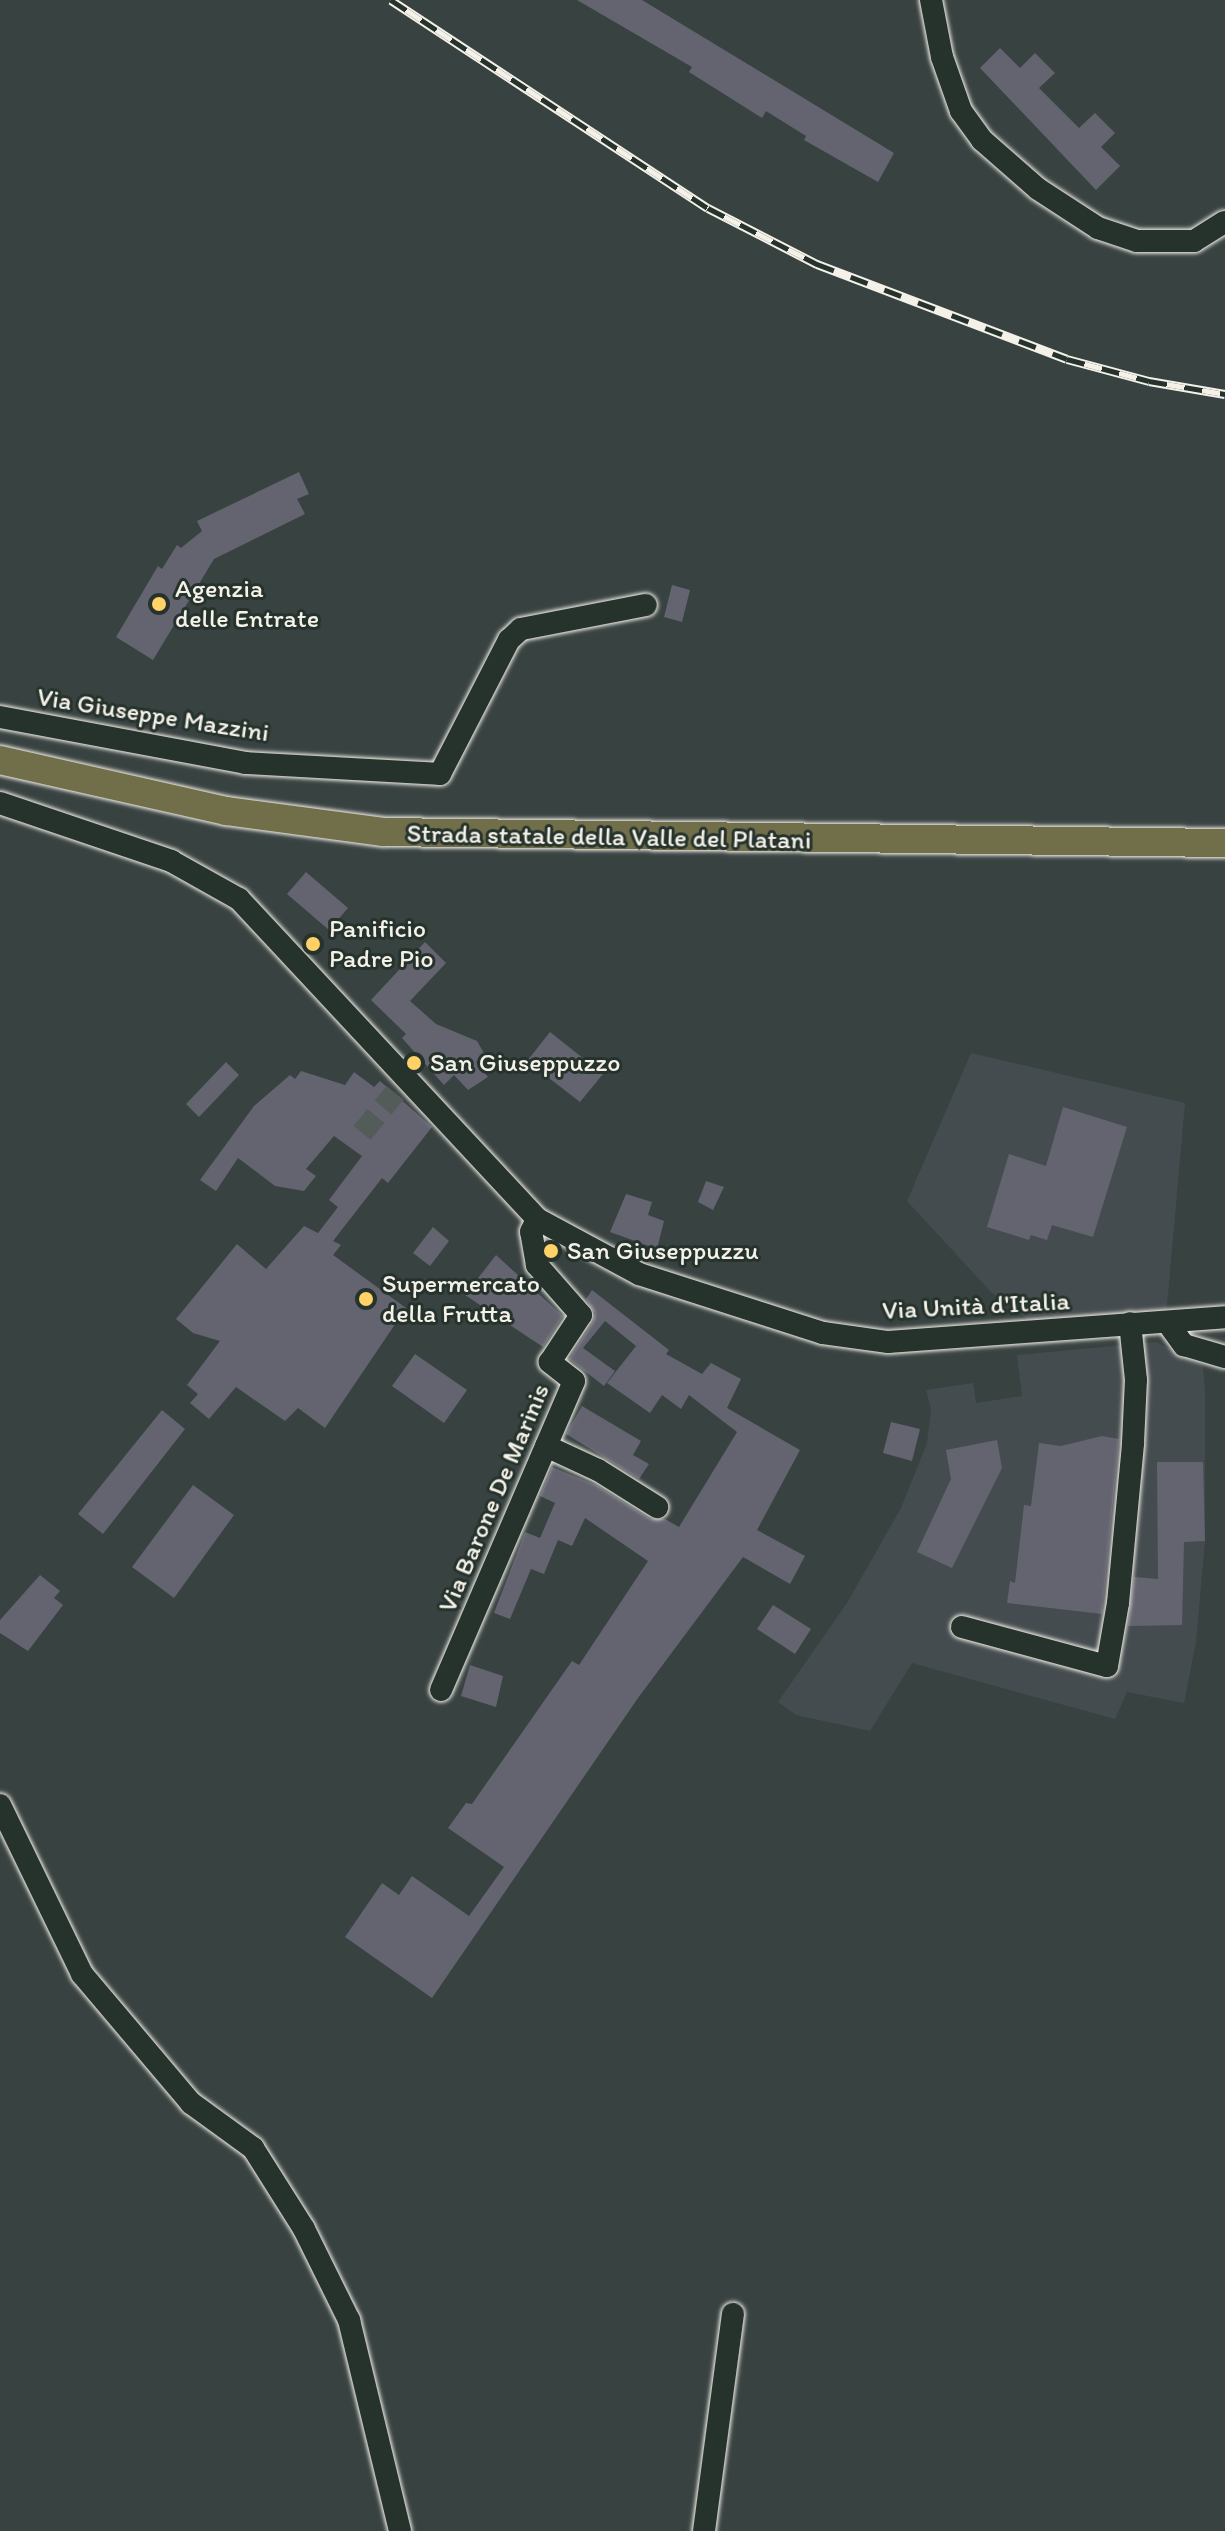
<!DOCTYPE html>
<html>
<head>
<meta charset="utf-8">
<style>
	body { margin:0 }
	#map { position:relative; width:1225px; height:2531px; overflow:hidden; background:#384241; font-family:Itim,sans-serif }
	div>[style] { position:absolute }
	.built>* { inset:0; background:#454c4f }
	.building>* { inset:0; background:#636470 }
	.minor-tunnel>* { height:22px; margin-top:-11px; transform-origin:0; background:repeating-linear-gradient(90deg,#545c5a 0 22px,transparent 0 33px) }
	.roads { filter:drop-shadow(0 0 2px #f4f1e8) drop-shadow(0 0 2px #f4f1e8) }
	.minor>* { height:22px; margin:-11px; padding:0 11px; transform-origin:11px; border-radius:11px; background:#26332d }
	.major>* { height:28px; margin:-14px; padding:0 14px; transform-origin:14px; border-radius:14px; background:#716f4a }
	.rail>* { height:9px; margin-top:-4.5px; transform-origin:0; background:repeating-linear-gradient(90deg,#26332d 0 18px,#f4f1e8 0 36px); box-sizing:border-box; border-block:2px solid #f4f1e8 }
	.dots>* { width:22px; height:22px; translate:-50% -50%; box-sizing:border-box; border:4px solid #26332d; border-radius:50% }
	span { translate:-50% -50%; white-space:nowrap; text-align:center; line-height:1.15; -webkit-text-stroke:6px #26332d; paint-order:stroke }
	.poi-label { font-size:26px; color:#f4f1e8 }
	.left { translate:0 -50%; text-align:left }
	.street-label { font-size:26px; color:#f4f1e8 }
</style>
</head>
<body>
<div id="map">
	<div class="built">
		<div style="clip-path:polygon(971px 1053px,1185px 1103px,1165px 1328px,1039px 1328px,991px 1292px,907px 1201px)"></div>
		<div style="clip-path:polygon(1156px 1342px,1203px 1366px,1205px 1393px,1205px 1541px,1196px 1642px,1184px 1703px,1127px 1692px,1115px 1719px,912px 1663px,870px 1731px,796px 1715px,778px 1702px,847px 1603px,901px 1508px,927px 1443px,931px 1409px,926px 1390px,973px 1383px,976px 1403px,1022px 1396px,1017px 1355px)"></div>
	</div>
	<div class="building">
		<div style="clip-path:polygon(577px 0,642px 0,894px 153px,878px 182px,804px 140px,806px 136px,766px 111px,762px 118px,689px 72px,692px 67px)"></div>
		<div style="clip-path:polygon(1000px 48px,1020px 68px,1035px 53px,1055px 73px,1039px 88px,1079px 128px,1095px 113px,1115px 133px,1101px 147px,1120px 166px,1096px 190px,980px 68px)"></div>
		<div style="clip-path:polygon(299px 472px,309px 494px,297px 499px,305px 514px,214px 559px,153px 660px,116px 637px,158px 566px,162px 569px,177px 545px,181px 548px,202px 531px,197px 521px)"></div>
		<div style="clip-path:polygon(672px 585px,690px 590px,682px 622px,664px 617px)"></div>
		<div style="clip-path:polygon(306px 872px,348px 908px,329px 930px,287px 894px)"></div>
		<div style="clip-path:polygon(425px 942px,446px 963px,410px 1001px,436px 1024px,477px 1041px,485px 1055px,476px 1062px,488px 1077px,468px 1090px,454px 1075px,444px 1085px,402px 1038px,406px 1034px,371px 1000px)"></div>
		<div style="clip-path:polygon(550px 1032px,603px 1074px,580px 1102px,527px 1061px)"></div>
		<div style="clip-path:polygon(226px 1062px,239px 1075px,199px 1117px,186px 1104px)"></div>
		<div style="clip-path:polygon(301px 1071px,345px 1085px,354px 1072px,374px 1087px,380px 1081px,432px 1127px,388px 1183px,382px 1178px,333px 1241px,341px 1245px,333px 1255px,406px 1308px,325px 1428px,298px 1408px,285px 1421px,236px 1387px,209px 1419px,190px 1403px,198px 1394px,187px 1385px,220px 1341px,193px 1333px,176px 1319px,237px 1244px,266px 1269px,304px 1226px,318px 1233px,338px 1207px,329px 1200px,362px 1156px,334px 1136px,306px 1169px,316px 1176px,304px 1191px,275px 1186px,238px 1158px,216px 1191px,200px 1180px,254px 1106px,290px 1075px,295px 1079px)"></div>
		<div style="clip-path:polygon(1063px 1107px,1127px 1127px,1093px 1237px,1052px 1225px,1047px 1240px,1031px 1235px,1029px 1240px,987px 1227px,1009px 1154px,1046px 1166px)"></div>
		<div style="clip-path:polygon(706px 1181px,724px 1187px,713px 1210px,698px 1202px)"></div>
		<div style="clip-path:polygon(626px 1194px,652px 1202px,648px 1215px,664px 1221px,657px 1249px,610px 1232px)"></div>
		<div style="clip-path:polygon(433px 1227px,449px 1241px,430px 1266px,413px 1253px)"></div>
		<div style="clip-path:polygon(496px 1255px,563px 1316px,543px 1347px,465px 1295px)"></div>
		<div style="clip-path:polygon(592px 1290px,669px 1350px,666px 1354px,702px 1374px,711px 1363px,741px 1379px,727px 1408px,800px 1450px,757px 1530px,805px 1556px,790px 1584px,743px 1557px,638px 1698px,432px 1998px,345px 1937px,382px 1883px,399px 1895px,412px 1876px,469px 1916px,504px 1867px,448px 1828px,466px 1803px,472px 1804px,572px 1661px,579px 1665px,648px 1561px,585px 1518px,572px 1546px,558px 1540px,544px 1574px,531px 1569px,510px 1619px,494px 1613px,525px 1532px,540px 1538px,555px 1503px,540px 1496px,552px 1467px,596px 1485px,650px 1519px,665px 1519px,679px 1527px,737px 1432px,689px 1395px,681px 1409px,662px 1395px,650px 1413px,607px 1383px,636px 1346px,605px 1321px,583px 1348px,615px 1371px,604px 1386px,569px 1359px,593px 1322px,595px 1313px,586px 1299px)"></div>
		<div style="clip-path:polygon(415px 1354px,467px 1390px,444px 1423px,392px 1386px)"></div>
		<div style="clip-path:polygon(582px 1406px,641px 1441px,633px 1455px,649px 1464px,639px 1479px,566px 1434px)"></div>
		<div style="clip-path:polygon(162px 1410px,185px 1429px,103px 1534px,78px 1514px)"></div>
		<div style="clip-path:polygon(891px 1422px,920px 1429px,912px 1461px,883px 1453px)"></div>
		<div style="clip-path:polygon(1102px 1436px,1119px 1439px,1102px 1614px,1007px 1603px,1010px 1581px,1015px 1583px,1024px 1505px,1031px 1506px,1039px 1443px,1061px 1446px)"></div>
		<div style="clip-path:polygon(997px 1440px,1002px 1468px,952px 1568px,917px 1552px,951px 1479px,946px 1450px)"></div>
		<div style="clip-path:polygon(1157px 1462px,1203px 1462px,1205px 1541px,1184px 1542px,1182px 1625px,1128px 1626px,1134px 1577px,1158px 1579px)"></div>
		<div style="clip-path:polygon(193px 1485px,234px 1515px,174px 1598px,132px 1567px)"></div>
		<div style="clip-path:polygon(40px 1575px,60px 1591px,54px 1598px,63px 1605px,28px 1651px,0 1633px,0 1620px)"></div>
		<div style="clip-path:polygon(773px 1605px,811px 1629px,795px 1654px,757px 1629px)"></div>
		<div style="clip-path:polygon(470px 1665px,503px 1676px,496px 1707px,461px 1696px)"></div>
	</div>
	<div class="minor-tunnel">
		<div style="left:362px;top:1133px;width:52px;rotate:-50.5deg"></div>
	</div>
	<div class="roads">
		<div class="minor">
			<div style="left:931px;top:0;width:58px;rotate:79.1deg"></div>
			<div style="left:942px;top:57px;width:57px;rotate:70.6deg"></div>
			<div style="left:961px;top:111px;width:36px;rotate:54deg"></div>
			<div style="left:982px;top:140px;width:74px;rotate:41.2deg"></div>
			<div style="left:1038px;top:189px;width:72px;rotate:33deg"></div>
			<div style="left:1098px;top:228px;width:41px;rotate:18.4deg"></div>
			<div style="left:1137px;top:241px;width:57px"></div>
			<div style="left:1194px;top:241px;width:36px;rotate:-32deg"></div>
			<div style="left:0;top:717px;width:249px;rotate:10.6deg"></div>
			<div style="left:245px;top:763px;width:195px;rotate:3.2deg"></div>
			<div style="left:440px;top:774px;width:151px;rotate:-62.8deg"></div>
			<div style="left:509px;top:640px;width:16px;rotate:-43deg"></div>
			<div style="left:521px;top:629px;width:127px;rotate:-10.9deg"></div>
			<div style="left:0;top:803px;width:181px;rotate:18.7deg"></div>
			<div style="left:171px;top:861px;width:78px;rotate:29.2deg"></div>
			<div style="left:239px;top:899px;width:437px;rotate:47deg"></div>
			<div style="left:537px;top:1219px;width:116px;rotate:28.3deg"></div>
			<div style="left:639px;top:1274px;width:193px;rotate:17.8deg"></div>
			<div style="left:823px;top:1333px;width:66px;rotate:7.9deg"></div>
			<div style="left:888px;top:1342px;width:338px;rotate:-4.2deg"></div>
			<div style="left:1167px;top:1322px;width:29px;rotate:54deg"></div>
			<div style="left:1184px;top:1345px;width:43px;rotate:16.3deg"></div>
			<div style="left:546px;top:1446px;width:57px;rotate:24.8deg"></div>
			<div style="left:598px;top:1470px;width:70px;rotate:32.1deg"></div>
			<div style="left:962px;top:1627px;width:150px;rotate:15.1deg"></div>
			<div style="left:1107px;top:1666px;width:64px;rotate:-80.1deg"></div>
			<div style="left:1118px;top:1603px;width:161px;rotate:-84.6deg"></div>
			<div style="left:1133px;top:1443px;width:63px;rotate:-87.3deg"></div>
			<div style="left:1136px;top:1380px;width:57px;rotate:-96deg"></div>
			<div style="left:441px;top:1690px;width:336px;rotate:-66.7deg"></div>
			<div style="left:574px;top:1381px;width:31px;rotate:-142deg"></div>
			<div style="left:550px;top:1362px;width:56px;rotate:-56.6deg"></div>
			<div style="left:581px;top:1315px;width:67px;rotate:-131.3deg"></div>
			<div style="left:537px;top:1265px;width:34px;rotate:-100deg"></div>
			<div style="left:531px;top:1232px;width:14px;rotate:-65deg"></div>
			<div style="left:0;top:1805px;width:188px;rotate:64.1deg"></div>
			<div style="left:82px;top:1974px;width:169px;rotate:49.8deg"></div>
			<div style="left:191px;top:2103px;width:77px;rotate:36deg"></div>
			<div style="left:253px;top:2148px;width:96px;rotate:57.8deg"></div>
			<div style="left:304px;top:2229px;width:102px;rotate:63.7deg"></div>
			<div style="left:349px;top:2320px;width:217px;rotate:76.4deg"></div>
			<div style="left:704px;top:2531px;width:219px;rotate:-82.4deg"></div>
		</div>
		<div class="major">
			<div style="left:0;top:760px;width:232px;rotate:12.7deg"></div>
			<div style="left:226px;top:811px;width:158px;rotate:7.6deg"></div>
			<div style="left:383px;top:832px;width:842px;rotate:0.75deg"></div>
		</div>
	</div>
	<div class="rail">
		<div style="left:391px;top:0;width:379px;rotate:33.3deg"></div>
		<div style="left:708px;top:208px;width:123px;rotate:27.2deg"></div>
		<div style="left:817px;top:264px;width:267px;rotate:20.8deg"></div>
		<div style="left:1067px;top:359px;width:85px;rotate:15deg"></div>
		<div style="left:1149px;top:381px;width:77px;rotate:9.7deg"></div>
	</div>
	<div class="dots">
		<div style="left:159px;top:604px;background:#ffd166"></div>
		<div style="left:313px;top:944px;background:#ffd166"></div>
		<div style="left:414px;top:1063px;background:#ffd166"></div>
		<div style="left:551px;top:1251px;background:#ffd166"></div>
		<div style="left:366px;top:1299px;background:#ffd166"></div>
	</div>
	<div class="poi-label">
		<span class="left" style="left:175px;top:604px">Agenzia<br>delle Entrate</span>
		<span class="left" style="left:329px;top:944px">Panificio<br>Padre Pio</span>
		<span class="left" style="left:430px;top:1063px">San Giuseppuzzo</span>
		<span class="left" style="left:567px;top:1251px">San Giuseppuzzu</span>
		<span class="left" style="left:382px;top:1299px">Supermercato<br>della Frutta</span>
	</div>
	<div class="street-label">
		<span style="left:153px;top:715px;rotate:9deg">Via Giuseppe Mazzini</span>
		<span style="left:609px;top:837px;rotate:1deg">Strada statale della Valle del Platani</span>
		<span style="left:976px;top:1306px;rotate:-3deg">Via Unità d'Italia</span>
		<span style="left:494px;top:1498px;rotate:-67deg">Via Barone De Marinis</span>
	</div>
</div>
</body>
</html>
